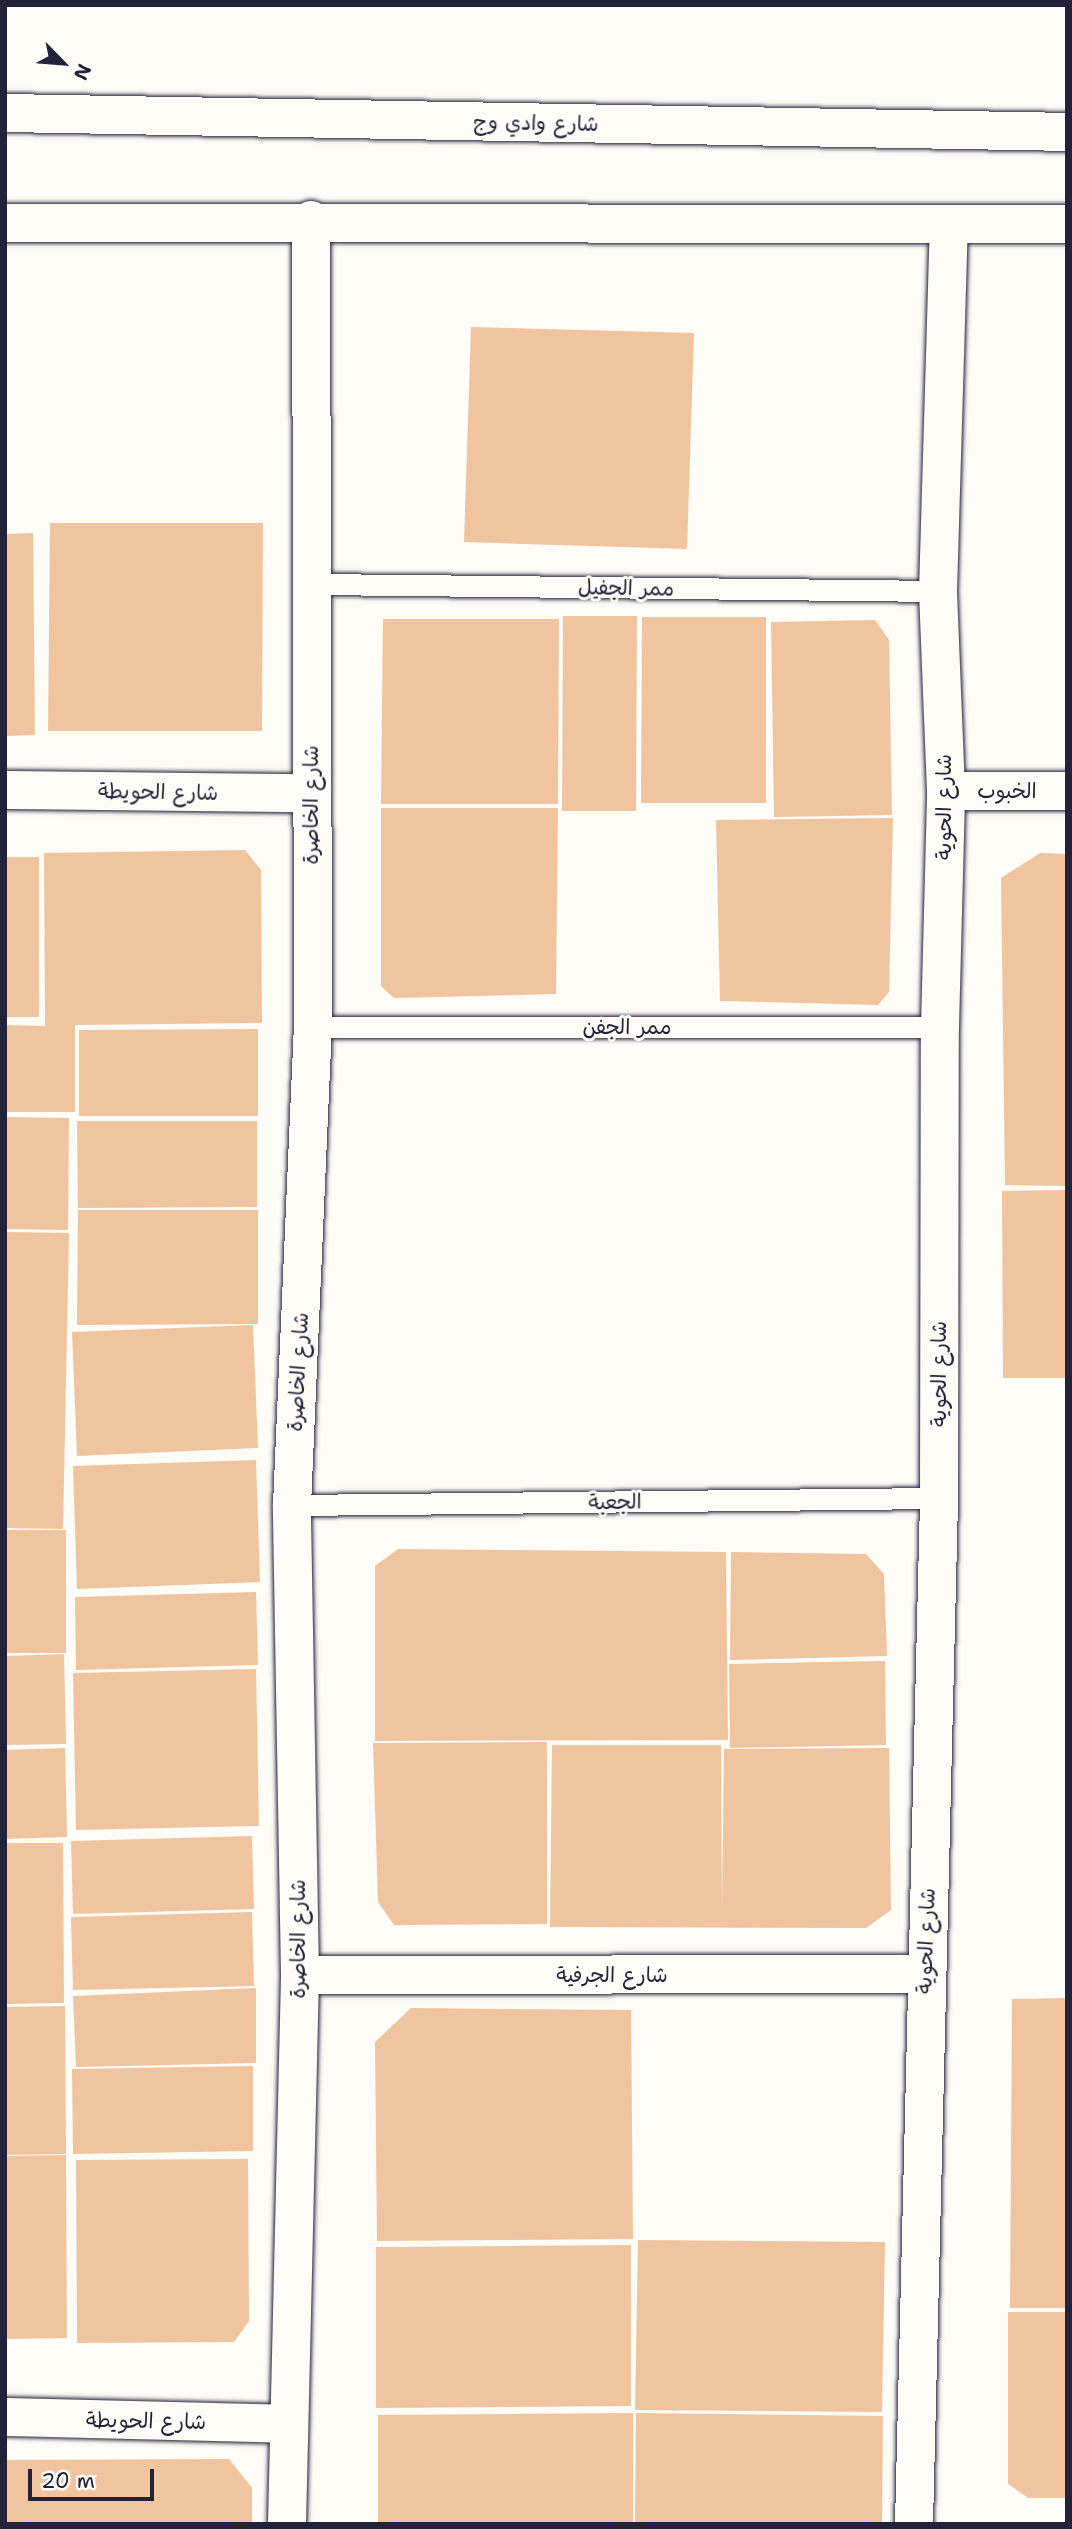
<!DOCTYPE html>
<html>
<head>
<meta charset="utf-8">
<style>
	body { margin:0 }
	#map { position:relative; width:1072px; height:2529px; overflow:hidden; background:#fdfcf7; font-family:"Shantell Sans","Playpen Sans Arabic",sans-serif }
	div>[style] { position:absolute }
	.building>* { inset:0; background:#f0c49f }
	.roads { filter:drop-shadow(0 0 2px #22223b) drop-shadow(0 0 2px #22223b) }
	.service>* { height:21px; margin:-10.5px; padding:0 10.5px; transform-origin:10.5px; border-radius:10.5px; background:#fdfcf7 }
	.minor>* { height:38px; margin:-19px; padding:0 19px; transform-origin:19px; border-radius:19px; background:#fdfcf7 }
	.tertiary>* { height:38px; margin:-19px; padding:0 19px; transform-origin:19px; border-radius:19px; background:#fdfcf7 }
	span { translate:-50% -50%; white-space:nowrap; text-align:center; line-height:1.15; -webkit-text-stroke:6px #fdfcf7; paint-order:stroke }
	.street-label { font-size:21px; color:#22223b }
	.frame { position:absolute; inset:0; border:7px solid #22223b; pointer-events:none }
	.north { position:absolute; left:28px; top:28px; width:70px; height:70px; -webkit-text-stroke:5px #fdfcf7; paint-order:stroke; rotate:115deg; font-size:19px; font-weight:700; line-height:28px; text-align:center; color:#22223b }
	.north::after { content:''; display:block; margin:auto; width:24px; height:32px; background:#22223b; clip-path:polygon(50% 0,100% 100%,50% 72%,0 100%) }
	.scale { position:absolute; left:28px; top:2469px; width:126px; height:32px; box-sizing:border-box; border:4px solid #22223b; border-top:0; padding-left:9px; font-size:21px; line-height:24px; white-space:nowrap; color:#22223b; -webkit-text-stroke:5px #fdfcf7; paint-order:stroke }
</style>
</head>
<body>
<div id="map">
	<div class="building">
		<div style="clip-path:polygon(471px 327px,694px 333px,687px 549px,464px 542px)"></div>
		<div style="clip-path:polygon(50px 523px,263px 523px,262px 731px,48px 731px)"></div>
		<div style="clip-path:polygon(33px 533px,35px 735px,5px 736px,5px 534px)"></div>
		<div style="clip-path:polygon(563px 616px,637px 616px,636px 811px,562px 811px)"></div>
		<div style="clip-path:polygon(642px 617px,766px 617px,766px 803px,641px 803px)"></div>
		<div style="clip-path:polygon(383px 619px,559px 619px,558px 804px,381px 804px)"></div>
		<div style="clip-path:polygon(875px 620px,889px 640px,892px 815px,774px 817px,771px 622px)"></div>
		<div style="clip-path:polygon(381px 808px,558px 808px,556px 994px,394px 998px,381px 986px)"></div>
		<div style="clip-path:polygon(893px 818px,889px 992px,878px 1005px,720px 1001px,716px 820px)"></div>
		<div style="clip-path:polygon(245px 850px,261px 870px,262px 1023px,75px 1025px,75px 1112px,5px 1112px,5px 1025px,45px 1026px,44px 853px)"></div>
		<div style="clip-path:polygon(1040px 853px,1067px 854px,1067px 1186px,1005px 1185px,1001px 878px)"></div>
		<div style="clip-path:polygon(5px 857px,39px 857px,39px 1017px,5px 1017px)"></div>
		<div style="clip-path:polygon(258px 1029px,258px 1116px,79px 1116px,79px 1030px)"></div>
		<div style="clip-path:polygon(5px 1117px,69px 1118px,68px 1230px,5px 1229px)"></div>
		<div style="clip-path:polygon(77px 1121px,257px 1121px,257px 1207px,78px 1208px)"></div>
		<div style="clip-path:polygon(1067px 1190px,1067px 1378px,1003px 1378px,1002px 1191px)"></div>
		<div style="clip-path:polygon(78px 1210px,258px 1210px,258px 1324px,77px 1325px)"></div>
		<div style="clip-path:polygon(5px 1232px,69px 1233px,63px 1529px,5px 1528px)"></div>
		<div style="clip-path:polygon(253px 1325px,258px 1448px,77px 1456px,72px 1332px)"></div>
		<div style="clip-path:polygon(256px 1460px,260px 1582px,77px 1589px,73px 1466px)"></div>
		<div style="clip-path:polygon(5px 1530px,66px 1530px,66px 1653px,5px 1653px)"></div>
		<div style="clip-path:polygon(398px 1549px,726px 1552px,728px 1740px,375px 1741px,375px 1566px)"></div>
		<div style="clip-path:polygon(731px 1552px,866px 1554px,884px 1574px,887px 1656px,730px 1660px)"></div>
		<div style="clip-path:polygon(256px 1592px,258px 1665px,76px 1670px,75px 1597px)"></div>
		<div style="clip-path:polygon(64px 1654px,66px 1744px,5px 1745px,5px 1656px)"></div>
		<div style="clip-path:polygon(885px 1661px,886px 1745px,730px 1748px,729px 1664px)"></div>
		<div style="clip-path:polygon(256px 1669px,259px 1826px,76px 1830px,73px 1673px)"></div>
		<div style="clip-path:polygon(547px 1742px,547px 1924px,394px 1925px,378px 1902px,373px 1743px)"></div>
		<div style="clip-path:polygon(552px 1745px,721px 1745px,722px 1908px,724px 1749px,889px 1748px,891px 1910px,866px 1928px,550px 1927px)"></div>
		<div style="clip-path:polygon(65px 1748px,67px 1837px,5px 1839px,5px 1750px)"></div>
		<div style="clip-path:polygon(252px 1836px,254px 1909px,73px 1914px,71px 1841px)"></div>
		<div style="clip-path:polygon(5px 1843px,63px 1843px,64px 2003px,5px 2004px)"></div>
		<div style="clip-path:polygon(252px 1912px,254px 1986px,73px 1990px,71px 1917px)"></div>
		<div style="clip-path:polygon(256px 1988px,256px 2063px,76px 2067px,73px 1996px)"></div>
		<div style="clip-path:polygon(1067px 1998px,1067px 2308px,1010px 2308px,1012px 1999px)"></div>
		<div style="clip-path:polygon(65px 2006px,66px 2154px,5px 2155px,5px 2007px)"></div>
		<div style="clip-path:polygon(411px 2008px,631px 2010px,633px 2239px,377px 2241px,375px 2042px)"></div>
		<div style="clip-path:polygon(253px 2066px,253px 2151px,73px 2154px,72px 2069px)"></div>
		<div style="clip-path:polygon(66px 2155px,67px 2338px,5px 2339px,5px 2156px)"></div>
		<div style="clip-path:polygon(248px 2159px,249px 2321px,234px 2342px,77px 2343px,76px 2160px)"></div>
		<div style="clip-path:polygon(638px 2240px,885px 2242px,882px 2412px,635px 2410px)"></div>
		<div style="clip-path:polygon(631px 2245px,631px 2406px,376px 2408px,376px 2247px)"></div>
		<div style="clip-path:polygon(1008px 2312px,1067px 2312px,1067px 2498px,1028px 2498px,1008px 2484px)"></div>
		<div style="clip-path:polygon(633px 2413px,633px 2524px,378px 2524px,378px 2415px)"></div>
		<div style="clip-path:polygon(636px 2413px,883px 2416px,882px 2524px,635px 2524px)"></div>
		<div style="clip-path:polygon(229px 2459px,252px 2488px,252px 2524px,5px 2524px,5px 2460px)"></div>
	</div>
	<div class="roads">
		<div class="service">
			<div style="left:315px;top:584px;width:623px;rotate:0.64deg"></div>
			<div style="left:313px;top:1027px;width:627px"></div>
			<div style="left:292px;top:1505px;width:647px;rotate:-0.62deg"></div>
		</div>
		<div class="minor">
			<div style="left:5px;top:790px;width:305px;rotate:0.6deg"></div>
			<div style="left:946px;top:791px;width:121px"></div>
			<div style="left:300px;top:1975px;width:625px;rotate:-0.09deg"></div>
			<div style="left:5px;top:2417px;width:282px;rotate:1.4deg"></div>
			<div style="left:287px;top:2524px;width:549px;rotate:-88.64deg"></div>
			<div style="left:300px;top:1975px;width:470px;rotate:-91deg"></div>
			<div style="left:292px;top:1505px;width:478px;rotate:-87.5deg"></div>
			<div style="left:313px;top:1027px;width:807px;rotate:-90.14deg"></div>
			<div style="left:914px;top:2524px;width:1026px;rotate:-88.6deg"></div>
			<div style="left:939px;top:1498px;width:471px;rotate:-89.9deg"></div>
			<div style="left:940px;top:1027px;width:236px;rotate:-88.5deg"></div>
			<div style="left:946px;top:791px;width:200px;rotate:-92.3deg"></div>
			<div style="left:938px;top:591px;width:367px;rotate:-88.3deg"></div>
		</div>
		<div class="tertiary">
			<div style="left:5px;top:113px;width:1062px;rotate:1.02deg"></div>
			<div style="left:5px;top:223px;width:1062px;rotate:0.05deg"></div>
		</div>
	</div>
	<div class="street-label">
		<span style="left:536px;top:123px;rotate:1deg">شارع وادي وج</span>
		<span style="left:626px;top:588px;rotate:1deg">ممر الجفيل</span>
		<span style="left:1007px;top:791px">الخبوب</span>
		<span style="left:158px;top:792px;rotate:1deg">شارع الحويطة</span>
		<span style="left:311px;top:805px;rotate:-90deg">شارع الخاصرة</span>
		<span style="left:944px;top:807px;rotate:-90deg">شارع الحوية</span>
		<span style="left:627px;top:1027px">ممر الجفن</span>
		<span style="left:298px;top:1372px;rotate:-87deg">شارع الخاصرة</span>
		<span style="left:939px;top:1374px;rotate:-90deg">شارع الحوية</span>
		<span style="left:615px;top:1502px;rotate:-1deg">الجعبة</span>
		<span style="left:298px;top:1939px;rotate:-90deg">شارع الخاصرة</span>
		<span style="left:926px;top:1941px;rotate:-88deg">شارع الحوية</span>
		<span style="left:612px;top:1975px">شارع الجرفية</span>
		<span style="left:146px;top:2421px;rotate:1deg">شارع الحويطة</span>
	</div>
	<div class="frame"></div>
	<div class="north">N</div>
	<div class="scale">20 m</div>
</div>
</body>
</html>
